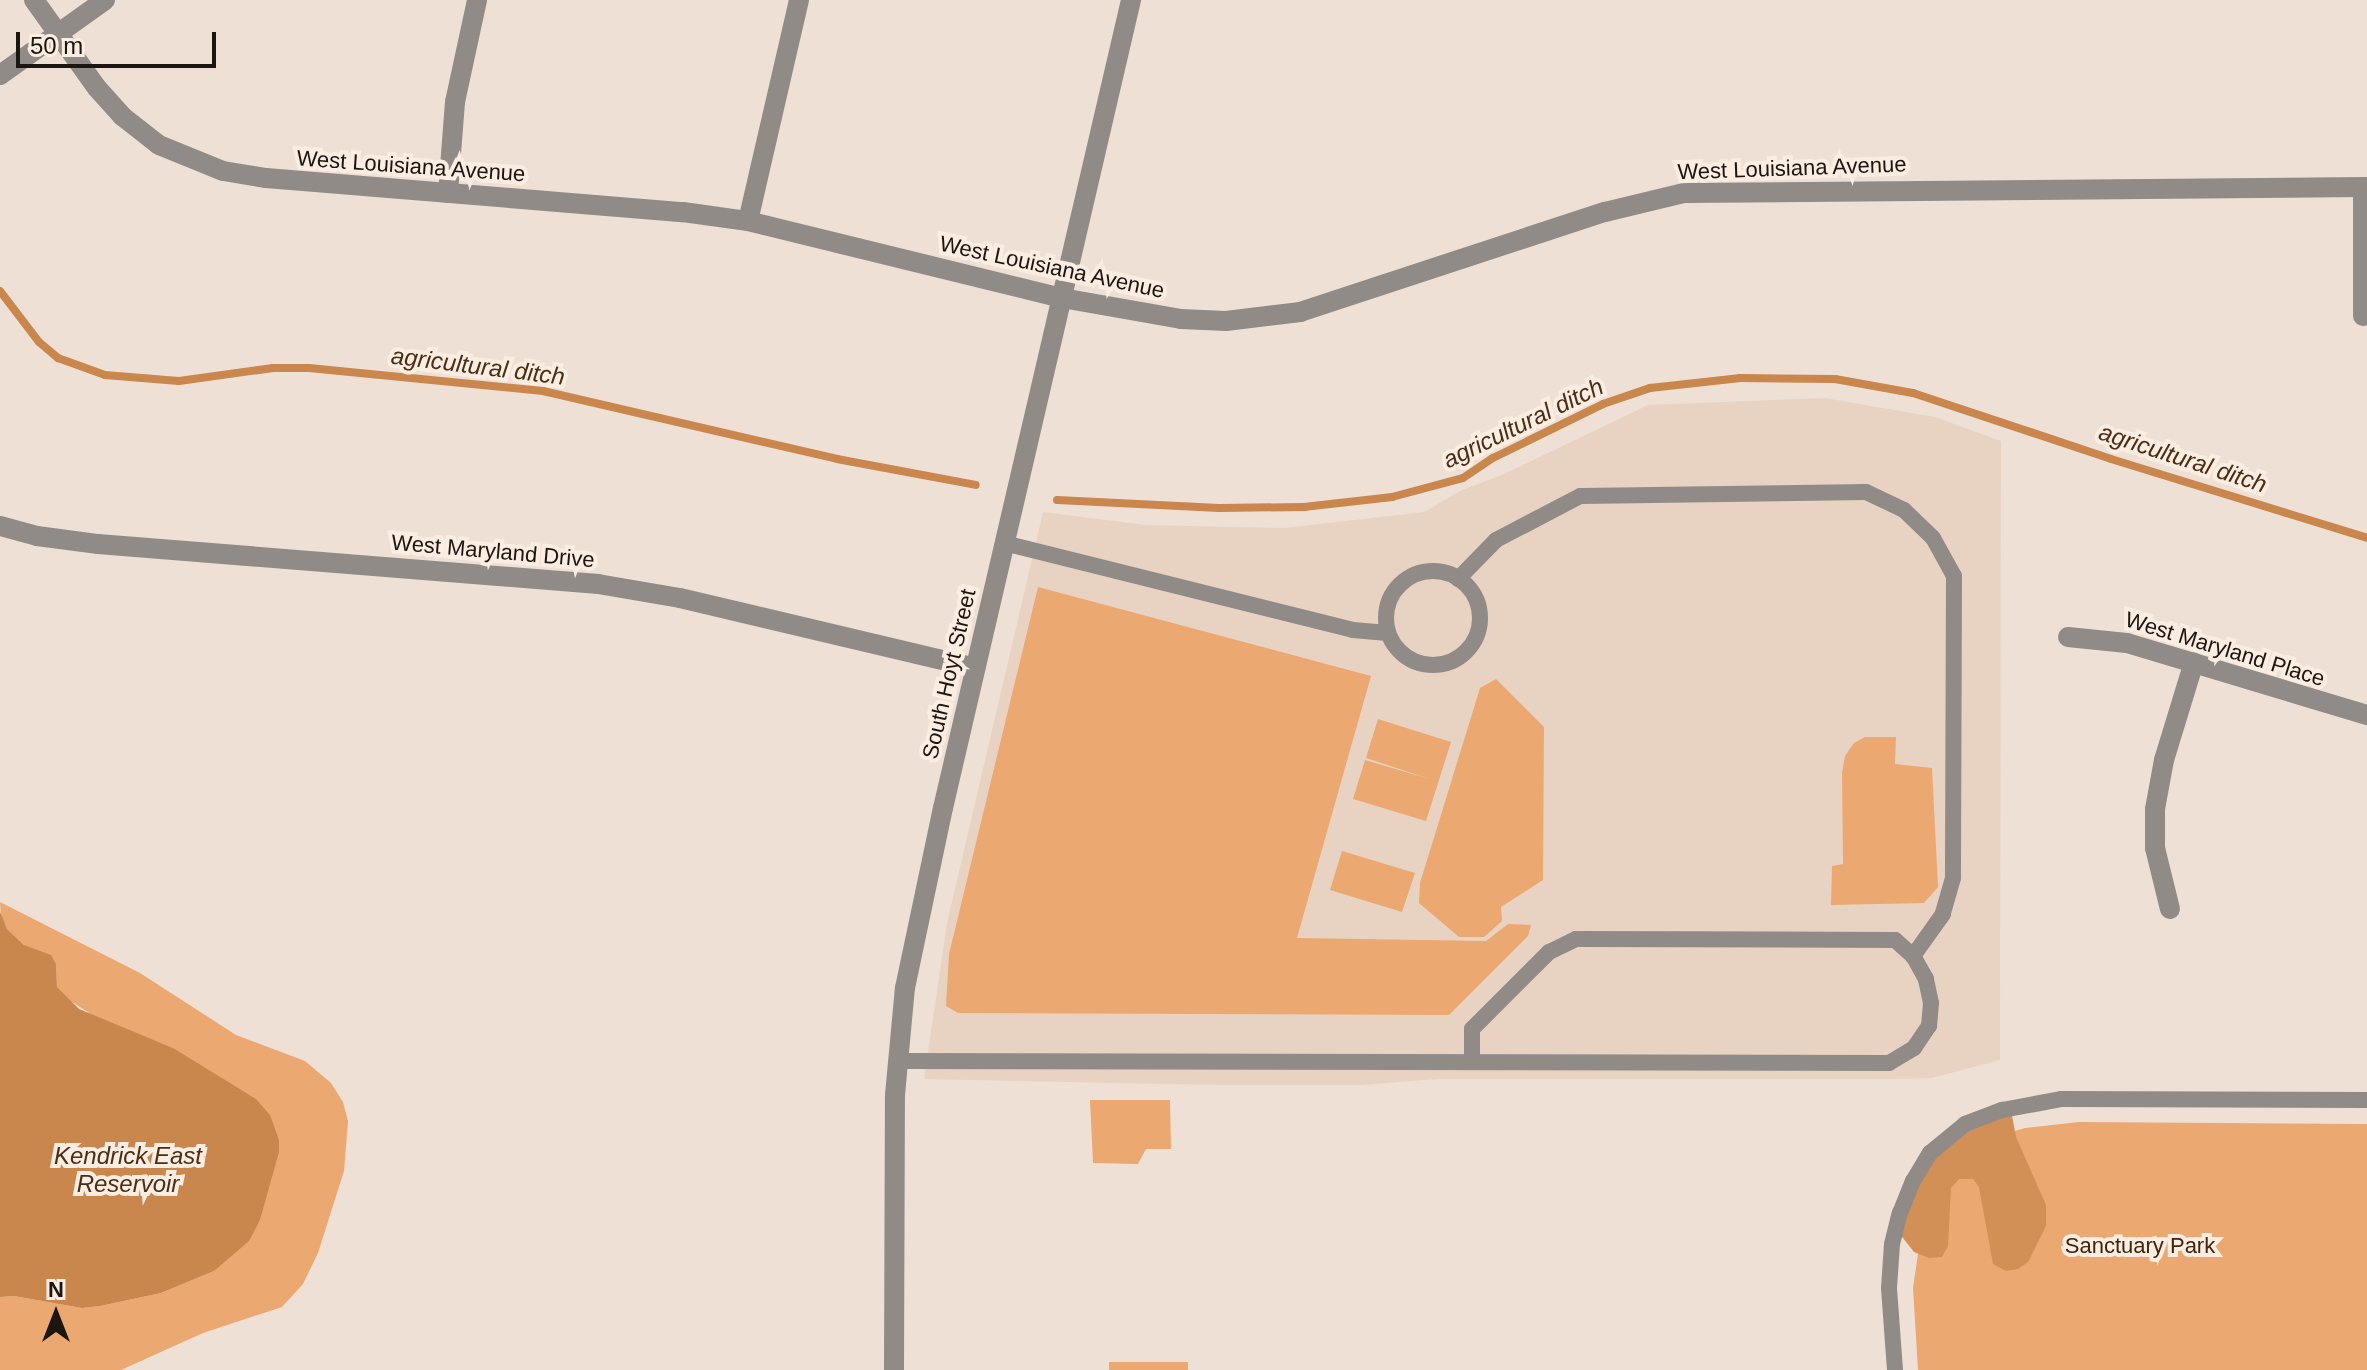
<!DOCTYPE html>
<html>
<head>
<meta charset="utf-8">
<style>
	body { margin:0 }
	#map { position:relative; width:2367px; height:1370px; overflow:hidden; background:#efe0d5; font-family:Helvetica,sans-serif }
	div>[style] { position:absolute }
	.built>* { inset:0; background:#e8d3c3 }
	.green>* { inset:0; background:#eba871 }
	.forest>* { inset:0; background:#d28f56 }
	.water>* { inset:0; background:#c9864d }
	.stream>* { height:8px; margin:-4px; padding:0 4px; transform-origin:4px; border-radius:4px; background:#c9864d }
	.service>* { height:16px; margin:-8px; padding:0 8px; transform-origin:8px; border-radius:8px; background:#918b87 }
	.service>.ring { margin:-8px; padding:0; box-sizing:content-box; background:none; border:16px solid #918b87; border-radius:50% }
	.minor>* { height:20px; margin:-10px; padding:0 10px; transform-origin:10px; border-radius:10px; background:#918b87 }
	.tertiary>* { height:20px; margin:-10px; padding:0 10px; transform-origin:10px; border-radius:10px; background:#918b87 }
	span { translate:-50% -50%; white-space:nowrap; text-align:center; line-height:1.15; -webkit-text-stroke:8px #fcede2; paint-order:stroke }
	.street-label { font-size:22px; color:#1b1612 }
	.park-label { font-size:22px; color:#40240b }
	.water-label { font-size:24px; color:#4a2e15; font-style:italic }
	.north { position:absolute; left:16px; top:1274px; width:80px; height:80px; -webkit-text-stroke:6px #fcede2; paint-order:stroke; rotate:0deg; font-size:22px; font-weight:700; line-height:32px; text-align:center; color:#1b1612 }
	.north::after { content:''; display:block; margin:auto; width:28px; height:36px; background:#1b1612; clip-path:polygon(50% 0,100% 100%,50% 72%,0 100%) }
	.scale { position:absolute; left:16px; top:32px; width:200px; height:36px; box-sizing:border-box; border:4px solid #1b1612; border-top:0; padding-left:10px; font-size:24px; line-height:28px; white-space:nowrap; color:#1b1612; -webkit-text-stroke:6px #fcede2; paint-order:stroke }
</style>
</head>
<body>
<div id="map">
	<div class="built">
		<div style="clip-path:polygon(1825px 398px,1935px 417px,2001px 441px,2000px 1060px,1932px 1078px,1897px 1079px,1438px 1079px,1361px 1085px,1218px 1085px,924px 1079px,947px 923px,1043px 512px,1145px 525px,1284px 528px,1424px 512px,1462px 490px,1502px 475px,1648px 405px)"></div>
	</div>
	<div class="green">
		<div style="clip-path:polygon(1038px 587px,1371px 676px,1297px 938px,1486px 941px,1508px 924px,1531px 925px,1528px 936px,1449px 1015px,958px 1013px,946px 1006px,949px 954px)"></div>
		<div style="clip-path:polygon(1496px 679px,1544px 727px,1543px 880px,1501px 907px,1502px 921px,1484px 937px,1459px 937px,1419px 903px,1420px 883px,1480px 688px)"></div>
		<div style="clip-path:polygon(1378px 719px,1451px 742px,1426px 821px,1353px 799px,1365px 760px,1430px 779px,1366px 758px)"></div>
		<div style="clip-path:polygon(1865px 737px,1896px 737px,1895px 764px,1932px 768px,1938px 887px,1924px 903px,1831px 905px,1832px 866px,1843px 864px,1842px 773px,1845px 756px,1854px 743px)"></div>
		<div style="clip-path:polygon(1342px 851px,1415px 873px,1402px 912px,1330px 890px)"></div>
		<div style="clip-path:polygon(0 902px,140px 973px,236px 1035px,305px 1061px,331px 1083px,343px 1102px,348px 1121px,344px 1171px,318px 1253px,303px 1284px,282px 1307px,203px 1333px,121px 1370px,0 1370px,0 1297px,14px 1296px,82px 1308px,100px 1306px,161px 1293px,214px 1271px,260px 1220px,279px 1140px,173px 1048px,97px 1018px,63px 996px,57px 987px,56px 964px,24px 945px,7px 929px,1px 917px)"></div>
		<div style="clip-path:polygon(1090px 1100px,1170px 1100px,1171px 1149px,1146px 1149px,1138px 1164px,1093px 1163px)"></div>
		<div style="clip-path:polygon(2079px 1122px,2367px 1124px,2367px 1370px,1918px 1370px,1913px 1288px,1923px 1220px,1991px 1138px,2025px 1128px)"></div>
		<div style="clip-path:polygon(1109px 1362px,1188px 1362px,1188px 1370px,1109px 1370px)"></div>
	</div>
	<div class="forest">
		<div style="clip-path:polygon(2011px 1110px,2016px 1137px,2046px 1205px,2046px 1226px,2028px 1262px,2018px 1269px,2006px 1271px,1993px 1264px,1979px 1187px,1973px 1179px,1959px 1179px,1951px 1188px,1948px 1246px,1942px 1257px,1929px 1258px,1914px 1252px,1899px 1233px,1931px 1147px)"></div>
	</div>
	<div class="water">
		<div style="clip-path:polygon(0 912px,7px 929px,24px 945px,51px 955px,56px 964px,57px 987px,79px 1009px,173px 1048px,256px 1099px,270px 1115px,279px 1140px,279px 1152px,260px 1220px,249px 1241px,214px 1271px,161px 1293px,100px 1306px,82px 1308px,14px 1296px,0 1297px)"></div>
	</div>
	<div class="stream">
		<div style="left:0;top:291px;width:64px;rotate:52.6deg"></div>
		<div style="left:39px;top:342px;width:25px;rotate:40deg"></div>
		<div style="left:58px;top:358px;width:50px;rotate:19.9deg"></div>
		<div style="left:105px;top:375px;width:74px;rotate:4.6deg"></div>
		<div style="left:179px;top:381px;width:95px;rotate:-7.9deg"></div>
		<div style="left:273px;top:368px;width:36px"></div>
		<div style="left:309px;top:368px;width:235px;rotate:5.6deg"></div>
		<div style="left:543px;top:391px;width:302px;rotate:13deg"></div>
		<div style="left:837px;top:459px;width:141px;rotate:10.6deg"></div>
		<div style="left:1057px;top:500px;width:162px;rotate:2.8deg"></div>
		<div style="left:1219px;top:508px;width:85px;rotate:-0.7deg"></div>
		<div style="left:1304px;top:507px;width:89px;rotate:-6.5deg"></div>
		<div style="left:1392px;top:497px;width:73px;rotate:-15deg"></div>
		<div style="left:1463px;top:478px;width:36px;rotate:-34deg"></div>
		<div style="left:1493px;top:458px;width:123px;rotate:-26.1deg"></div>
		<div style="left:1603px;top:404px;width:50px;rotate:-18.8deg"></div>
		<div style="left:1650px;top:388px;width:91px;rotate:-6.3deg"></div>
		<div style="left:1740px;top:378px;width:95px;rotate:0.6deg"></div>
		<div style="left:1835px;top:379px;width:79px;rotate:10.2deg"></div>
		<div style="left:1913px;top:393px;width:209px;rotate:18.4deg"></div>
		<div style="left:2111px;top:459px;width:268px;rotate:17.1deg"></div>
	</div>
	<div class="service">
		<div style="left:1004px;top:543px;width:360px;rotate:14deg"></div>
		<div style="left:1353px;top:630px;width:35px;rotate:5deg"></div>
		<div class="ring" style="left:1386px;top:571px;width:78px;height:78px"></div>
		<div style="left:1458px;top:579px;width:54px;rotate:-45.7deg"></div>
		<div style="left:1496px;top:540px;width:95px;rotate:-27.6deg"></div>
		<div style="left:1580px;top:496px;width:286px;rotate:-0.8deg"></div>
		<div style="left:1866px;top:492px;width:42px;rotate:25.3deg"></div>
		<div style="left:1904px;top:510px;width:40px;rotate:44deg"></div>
		<div style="left:1933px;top:538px;width:43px;rotate:61.1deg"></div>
		<div style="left:1954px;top:576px;width:302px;rotate:90.2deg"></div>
		<div style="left:1953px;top:878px;width:37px;rotate:106deg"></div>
		<div style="left:1943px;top:914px;width:52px;rotate:125.5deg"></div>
		<div style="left:897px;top:1061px;width:992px;rotate:0.12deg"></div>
		<div style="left:1889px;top:1063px;width:29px;rotate:-31deg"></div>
		<div style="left:1914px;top:1048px;width:27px;rotate:-56deg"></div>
		<div style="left:1929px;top:1026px;width:23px;rotate:-85deg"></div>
		<div style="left:1931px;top:1003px;width:25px;rotate:-102deg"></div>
		<div style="left:1926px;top:979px;width:26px;rotate:-119deg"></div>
		<div style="left:1913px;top:956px;width:24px;rotate:-138deg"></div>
		<div style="left:1895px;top:940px;width:319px;rotate:-179.8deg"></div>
		<div style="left:1576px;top:939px;width:30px;rotate:154deg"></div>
		<div style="left:1549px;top:952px;width:109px;rotate:135deg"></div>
		<div style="left:1472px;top:1029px;width:33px;rotate:90deg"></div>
		<div style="left:1895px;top:1370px;width:82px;rotate:-94.2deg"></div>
		<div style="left:1889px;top:1288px;width:44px;rotate:-86.1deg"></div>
		<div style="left:1892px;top:1244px;width:32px;rotate:-76deg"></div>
		<div style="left:1900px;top:1213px;width:35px;rotate:-68deg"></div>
		<div style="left:1913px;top:1181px;width:33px;rotate:-59deg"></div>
		<div style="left:1930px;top:1153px;width:45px;rotate:-39.6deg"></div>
		<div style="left:1965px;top:1124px;width:40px;rotate:-21deg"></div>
		<div style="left:2002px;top:1110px;width:61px;rotate:-10.4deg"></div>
		<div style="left:2062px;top:1099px;width:305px;rotate:0.2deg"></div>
	</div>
	<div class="minor">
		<div style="left:34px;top:0;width:108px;rotate:54.4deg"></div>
		<div style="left:97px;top:88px;width:38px;rotate:48deg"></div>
		<div style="left:122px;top:116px;width:47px;rotate:38.1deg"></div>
		<div style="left:159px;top:145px;width:69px;rotate:22.1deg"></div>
		<div style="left:223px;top:171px;width:44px;rotate:9.2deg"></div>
		<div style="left:266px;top:178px;width:418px;rotate:4.7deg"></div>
		<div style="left:683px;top:212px;width:66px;rotate:7.9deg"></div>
		<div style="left:748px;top:221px;width:323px;rotate:13.8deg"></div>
		<div style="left:1062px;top:298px;width:121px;rotate:10deg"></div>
		<div style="left:1181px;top:319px;width:45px;rotate:2.5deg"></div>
		<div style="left:1226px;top:321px;width:75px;rotate:-6.9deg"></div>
		<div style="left:1300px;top:312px;width:321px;rotate:-18.2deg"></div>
		<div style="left:1605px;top:212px;width:81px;rotate:-13.5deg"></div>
		<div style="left:1684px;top:193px;width:683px;rotate:-0.5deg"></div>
		<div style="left:0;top:75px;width:129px;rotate:-35.5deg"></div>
		<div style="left:2363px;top:187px;width:129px;rotate:90deg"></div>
		<div style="left:448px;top:193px;width:91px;rotate:-85.6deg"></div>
		<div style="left:455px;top:102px;width:104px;rotate:-77.8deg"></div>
		<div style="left:748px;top:221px;width:227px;rotate:-77deg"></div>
		<div style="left:0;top:526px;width:38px;rotate:15deg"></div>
		<div style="left:37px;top:536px;width:62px;rotate:7.5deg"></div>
		<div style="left:98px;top:544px;width:502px;rotate:4.57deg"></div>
		<div style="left:598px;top:584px;width:83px;rotate:9.7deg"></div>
		<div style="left:680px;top:598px;width:303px;rotate:13.3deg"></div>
		<div style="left:2068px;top:637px;width:59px;rotate:5.8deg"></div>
		<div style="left:2127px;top:643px;width:251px;rotate:16.7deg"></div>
		<div style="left:2170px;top:909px;width:63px;rotate:-103.8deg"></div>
		<div style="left:2155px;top:848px;width:39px;rotate:-90deg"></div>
		<div style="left:2155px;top:809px;width:50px;rotate:-79.6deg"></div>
		<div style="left:2164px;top:760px;width:102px;rotate:-73deg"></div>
	</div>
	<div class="tertiary">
		<div style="left:894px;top:1370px;width:275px;rotate:-89.8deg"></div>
		<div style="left:895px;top:1095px;width:107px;rotate:-84.7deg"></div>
		<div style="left:905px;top:988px;width:184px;rotate:-78.1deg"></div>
		<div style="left:943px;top:808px;width:830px;rotate:-76.9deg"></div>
	</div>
	<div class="street-label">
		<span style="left:411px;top:166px;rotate:4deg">West Louisiana Avenue</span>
		<span style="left:1792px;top:168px;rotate:-2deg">West Louisiana Avenue</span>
		<span style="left:1052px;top:267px;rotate:12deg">West Louisiana Avenue</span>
		<span style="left:493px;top:551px;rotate:5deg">West Maryland Drive</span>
		<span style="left:2225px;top:649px;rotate:17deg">West Maryland Place</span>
		<span style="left:949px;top:674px;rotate:-77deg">South Hoyt Street</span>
	</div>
	<div class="park-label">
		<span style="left:2140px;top:1246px">Sanctuary Park</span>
	</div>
	<div class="water-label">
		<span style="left:478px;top:366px;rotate:7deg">agricultural ditch</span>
		<span style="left:1523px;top:423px;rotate:-26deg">agricultural ditch</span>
		<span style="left:2183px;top:458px;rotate:18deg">agricultural ditch</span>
		<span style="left:128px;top:1170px">Kendrick East<br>Reservoir</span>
	</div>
	<div class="north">N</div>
	<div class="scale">50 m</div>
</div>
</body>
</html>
